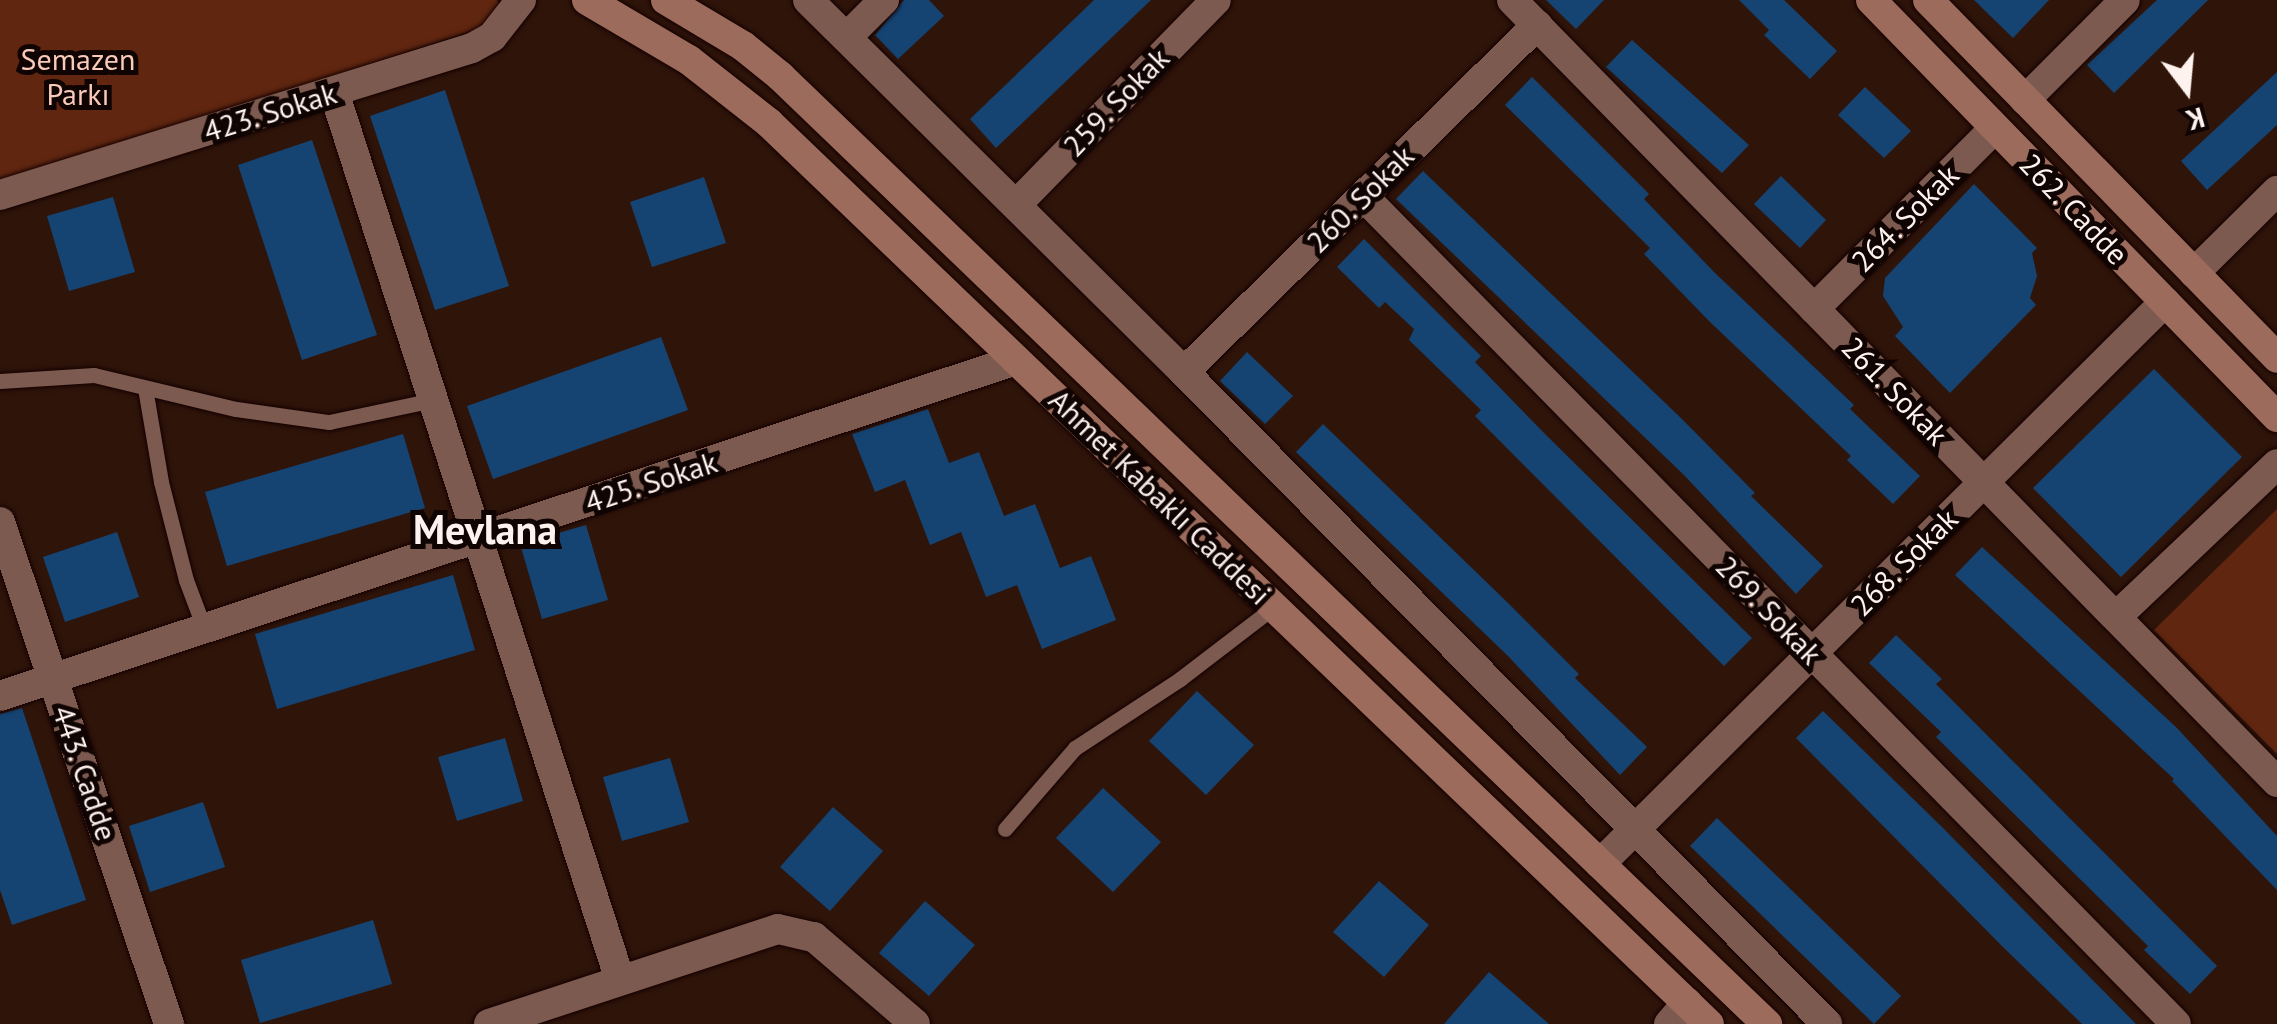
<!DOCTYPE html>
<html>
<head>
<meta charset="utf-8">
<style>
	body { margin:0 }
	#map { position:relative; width:2277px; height:1024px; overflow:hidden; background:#2f140a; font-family:"PT Sans",sans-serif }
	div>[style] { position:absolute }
	.green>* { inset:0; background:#602610 }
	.building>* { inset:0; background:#154473 }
	.roads { filter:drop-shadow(0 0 2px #150100) drop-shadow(0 0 2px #150100) }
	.lane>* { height:15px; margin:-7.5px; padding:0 7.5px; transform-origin:7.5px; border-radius:7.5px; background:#7c5a4f }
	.street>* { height:30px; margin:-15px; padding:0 15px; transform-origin:15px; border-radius:15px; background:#7c5a4f }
	.secondary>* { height:30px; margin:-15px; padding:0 15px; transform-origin:15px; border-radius:15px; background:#9c6b5b }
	span { translate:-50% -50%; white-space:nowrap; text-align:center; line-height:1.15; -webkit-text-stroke:10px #0f0402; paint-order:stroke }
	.park-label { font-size:30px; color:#f9cab9 }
	.street-label { font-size:30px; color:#fef2ee }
	.district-label { font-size:40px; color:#fef2ee; font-weight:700 }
	.north { position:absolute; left:2137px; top:40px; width:100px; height:100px; -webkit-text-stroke:8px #0f0402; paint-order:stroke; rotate:164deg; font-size:28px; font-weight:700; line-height:40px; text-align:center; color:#fef2ee }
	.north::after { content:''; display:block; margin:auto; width:35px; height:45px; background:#fef2ee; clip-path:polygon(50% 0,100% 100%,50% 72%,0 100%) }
</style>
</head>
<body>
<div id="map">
	<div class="green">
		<div style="clip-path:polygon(0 0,497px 0,500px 7px,493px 24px,0 184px)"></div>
		<div style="clip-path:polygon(2277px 509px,2277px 754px,2154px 630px)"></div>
	</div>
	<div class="building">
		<div style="clip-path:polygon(904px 0,929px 0,944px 16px,898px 59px,875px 35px)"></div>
		<div style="clip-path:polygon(1094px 0,1151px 0,996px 148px,970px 119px)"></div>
		<div style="clip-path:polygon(1546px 0,1604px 0,1576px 29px)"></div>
		<div style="clip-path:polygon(1739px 0,1784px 0,1837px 51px,1810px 79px,1764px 35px,1769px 30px)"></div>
		<div style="clip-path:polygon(1974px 0,2049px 0,2013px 38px)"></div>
		<div style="clip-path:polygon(2157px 0,2208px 0,2114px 93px,2087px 65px)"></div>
		<div style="clip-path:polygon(1632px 40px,1749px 145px,1722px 173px,1606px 67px)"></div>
		<div style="clip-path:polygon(2277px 72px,2277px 125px,2207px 190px,2181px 161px)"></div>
		<div style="clip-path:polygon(1532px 77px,1649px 194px,1644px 199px,1714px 272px,1854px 405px,1850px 409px,1920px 476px,1893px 504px,1847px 460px,1851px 456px,1710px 322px,1644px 254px,1650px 248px,1505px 105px)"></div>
		<div style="clip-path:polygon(1865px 87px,1911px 131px,1884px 158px,1838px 115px)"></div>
		<div style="clip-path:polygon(445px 90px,509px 286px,435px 310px,370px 116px)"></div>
		<div style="clip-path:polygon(312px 140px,377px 335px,302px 360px,238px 165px)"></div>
		<div style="clip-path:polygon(1423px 171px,1683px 420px,1755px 493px,1751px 496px,1823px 566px,1796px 594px,1684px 475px,1396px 199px)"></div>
		<div style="clip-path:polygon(1781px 176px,1826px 220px,1800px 248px,1754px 204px)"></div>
		<div style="clip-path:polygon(704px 177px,726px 243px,652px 267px,630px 202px)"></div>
		<div style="clip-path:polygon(1974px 184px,2037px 248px,2032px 253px,2037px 276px,2030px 298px,2036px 305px,1950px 393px,1895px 336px,1903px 327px,1883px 296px,1885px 278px)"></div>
		<div style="clip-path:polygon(113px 197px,135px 272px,69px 291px,47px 216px)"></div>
		<div style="clip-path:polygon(1364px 239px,1481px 356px,1475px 362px,1546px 435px,1752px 638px,1724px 666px,1475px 416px,1481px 410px,1409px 340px,1414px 329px,1385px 302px,1379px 308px,1337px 267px)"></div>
		<div style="clip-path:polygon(661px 337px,688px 410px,493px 479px,467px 406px)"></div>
		<div style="clip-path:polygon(1247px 352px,1293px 396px,1265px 424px,1220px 381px)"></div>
		<div style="clip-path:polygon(2154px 369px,2242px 457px,2121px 577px,2033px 488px)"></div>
		<div style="clip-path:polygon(928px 409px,949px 463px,979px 452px,1004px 516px,1035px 504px,1060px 568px,1091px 556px,1116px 620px,1042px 649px,1017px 585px,986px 597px,961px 532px,930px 545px,905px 480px,875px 492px,852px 434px)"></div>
		<div style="clip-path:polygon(1323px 424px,1507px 602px,1579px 674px,1575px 678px,1647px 747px,1620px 775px,1508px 656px,1296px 452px)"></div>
		<div style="clip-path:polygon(403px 434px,425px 508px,227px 566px,205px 492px)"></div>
		<div style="clip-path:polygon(586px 525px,608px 600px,542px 619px,520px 544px)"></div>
		<div style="clip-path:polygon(117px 532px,139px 597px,65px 622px,43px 557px)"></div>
		<div style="clip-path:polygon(1982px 547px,2177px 728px,2277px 836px,2277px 890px,2172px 781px,2174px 779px,1955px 575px)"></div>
		<div style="clip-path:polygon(453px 575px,475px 650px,277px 709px,255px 634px)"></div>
		<div style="clip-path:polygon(1896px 635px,1942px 679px,1936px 684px,2217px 966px,2190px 994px,2144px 950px,2148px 946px,1936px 737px,1941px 732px,1869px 663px)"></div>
		<div style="clip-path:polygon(1197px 691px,1254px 745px,1206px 795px,1149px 741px)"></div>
		<div style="clip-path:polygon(22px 708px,86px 900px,12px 925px,0 890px,0 714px)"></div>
		<div style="clip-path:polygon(1823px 711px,1942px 827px,2136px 1024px,2082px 1024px,2004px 948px,1796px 738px)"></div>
		<div style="clip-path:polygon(505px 738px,523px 801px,457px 821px,438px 757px)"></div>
		<div style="clip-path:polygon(670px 758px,689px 822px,622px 841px,603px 777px)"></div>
		<div style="clip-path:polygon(1103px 788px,1161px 842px,1113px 892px,1056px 838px)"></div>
		<div style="clip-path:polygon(203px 802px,225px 867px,150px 892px,129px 826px)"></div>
		<div style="clip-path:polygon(833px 807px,883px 851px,830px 911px,780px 867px)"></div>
		<div style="clip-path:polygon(1717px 818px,1901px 996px,1874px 1024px,1690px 846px)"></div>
		<div style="clip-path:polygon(1379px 881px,1429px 925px,1384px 977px,1333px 932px)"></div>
		<div style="clip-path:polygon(925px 901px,975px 945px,929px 996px,879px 953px)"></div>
		<div style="clip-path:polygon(373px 920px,392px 984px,260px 1023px,241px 960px)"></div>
		<div style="clip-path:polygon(1489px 972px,1549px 1024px,1444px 1024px)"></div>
	</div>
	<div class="roads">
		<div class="lane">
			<div style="left:0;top:381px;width:94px;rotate:-3.7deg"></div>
			<div style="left:94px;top:375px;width:146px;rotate:13.5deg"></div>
			<div style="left:236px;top:409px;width:94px;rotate:8deg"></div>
			<div style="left:329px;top:422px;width:106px;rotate:-11.9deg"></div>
			<div style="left:145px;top:388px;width:95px;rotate:80.3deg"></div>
			<div style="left:161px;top:482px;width:101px;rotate:75.7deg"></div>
			<div style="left:186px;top:580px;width:51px;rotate:69.4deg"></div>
			<div style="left:1005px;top:829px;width:107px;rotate:-49.2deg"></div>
			<div style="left:1075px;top:748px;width:126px;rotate:-33.3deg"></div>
			<div style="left:1180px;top:679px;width:118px;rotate:-37.5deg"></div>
		</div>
		<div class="street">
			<div style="left:808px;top:0;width:529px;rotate:44.69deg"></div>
			<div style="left:1184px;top:372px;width:916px;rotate:45.4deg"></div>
			<div style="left:1512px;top:0;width:1094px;rotate:45.63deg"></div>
			<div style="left:848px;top:36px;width:51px;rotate:-45deg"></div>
			<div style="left:334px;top:92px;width:933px;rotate:72.15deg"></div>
			<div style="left:2025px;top:100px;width:141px;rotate:-45deg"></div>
			<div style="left:0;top:195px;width:494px;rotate:-17.3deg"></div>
			<div style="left:472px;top:48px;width:23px;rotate:-29deg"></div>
			<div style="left:492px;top:37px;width:47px;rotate:-51.9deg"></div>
			<div style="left:1363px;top:196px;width:1160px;rotate:45.52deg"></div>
			<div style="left:1016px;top:205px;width:286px;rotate:-45.7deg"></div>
			<div style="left:2194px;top:273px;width:117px;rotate:-44.7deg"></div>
			<div style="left:1814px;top:309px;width:256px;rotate:-45deg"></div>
			<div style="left:1184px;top:372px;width:495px;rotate:-44.5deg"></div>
			<div style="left:0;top:522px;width:530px;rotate:71.39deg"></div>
			<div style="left:2116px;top:617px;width:222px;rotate:-43.5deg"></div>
			<div style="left:0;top:696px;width:1070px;rotate:-18.3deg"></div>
			<div style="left:1600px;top:864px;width:797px;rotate:-44.85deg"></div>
			<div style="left:489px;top:1024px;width:304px;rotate:-18.2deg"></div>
			<div style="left:778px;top:929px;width:37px;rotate:13deg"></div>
			<div style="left:814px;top:937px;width:133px;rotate:40.7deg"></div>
			<div style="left:1669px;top:1024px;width:28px;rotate:-49deg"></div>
		</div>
		<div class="secondary">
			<div style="left:587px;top:0;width:118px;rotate:30.5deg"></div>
			<div style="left:689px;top:60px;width:102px;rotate:38.2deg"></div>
			<div style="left:769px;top:123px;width:1302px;rotate:43.79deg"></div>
			<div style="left:666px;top:0;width:90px;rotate:30.9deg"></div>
			<div style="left:743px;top:46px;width:48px;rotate:39deg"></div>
			<div style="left:780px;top:76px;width:1369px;rotate:43.85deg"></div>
			<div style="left:1871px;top:0;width:582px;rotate:45.77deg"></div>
			<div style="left:1928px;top:0;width:500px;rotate:45.7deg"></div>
		</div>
	</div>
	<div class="park-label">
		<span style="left:78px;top:76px">Semazen<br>Parkı</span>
	</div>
	<div class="street-label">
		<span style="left:1116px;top:102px;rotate:-46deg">259. Sokak</span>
		<span style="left:270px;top:112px;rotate:-17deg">423. Sokak</span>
		<span style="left:1360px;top:199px;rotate:-45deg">260. Sokak</span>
		<span style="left:2074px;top:209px;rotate:46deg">262. Cadde</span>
		<span style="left:1905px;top:218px;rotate:-45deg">264. Sokak</span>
		<span style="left:1895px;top:391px;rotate:46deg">261. Sokak</span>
		<span style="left:651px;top:482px;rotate:-18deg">425. Sokak</span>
		<span style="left:1160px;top:497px;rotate:44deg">Ahmet Kabaklı Caddesi</span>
		<span style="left:1904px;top:562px;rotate:-45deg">268. Sokak</span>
		<span style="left:1769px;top:610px;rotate:46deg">269. Sokak</span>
		<span style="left:85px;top:773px;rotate:71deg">443. Cadde</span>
	</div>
	<div class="district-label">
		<span style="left:485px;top:529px">Mevlana</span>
	</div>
	<div class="north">K</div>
</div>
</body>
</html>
